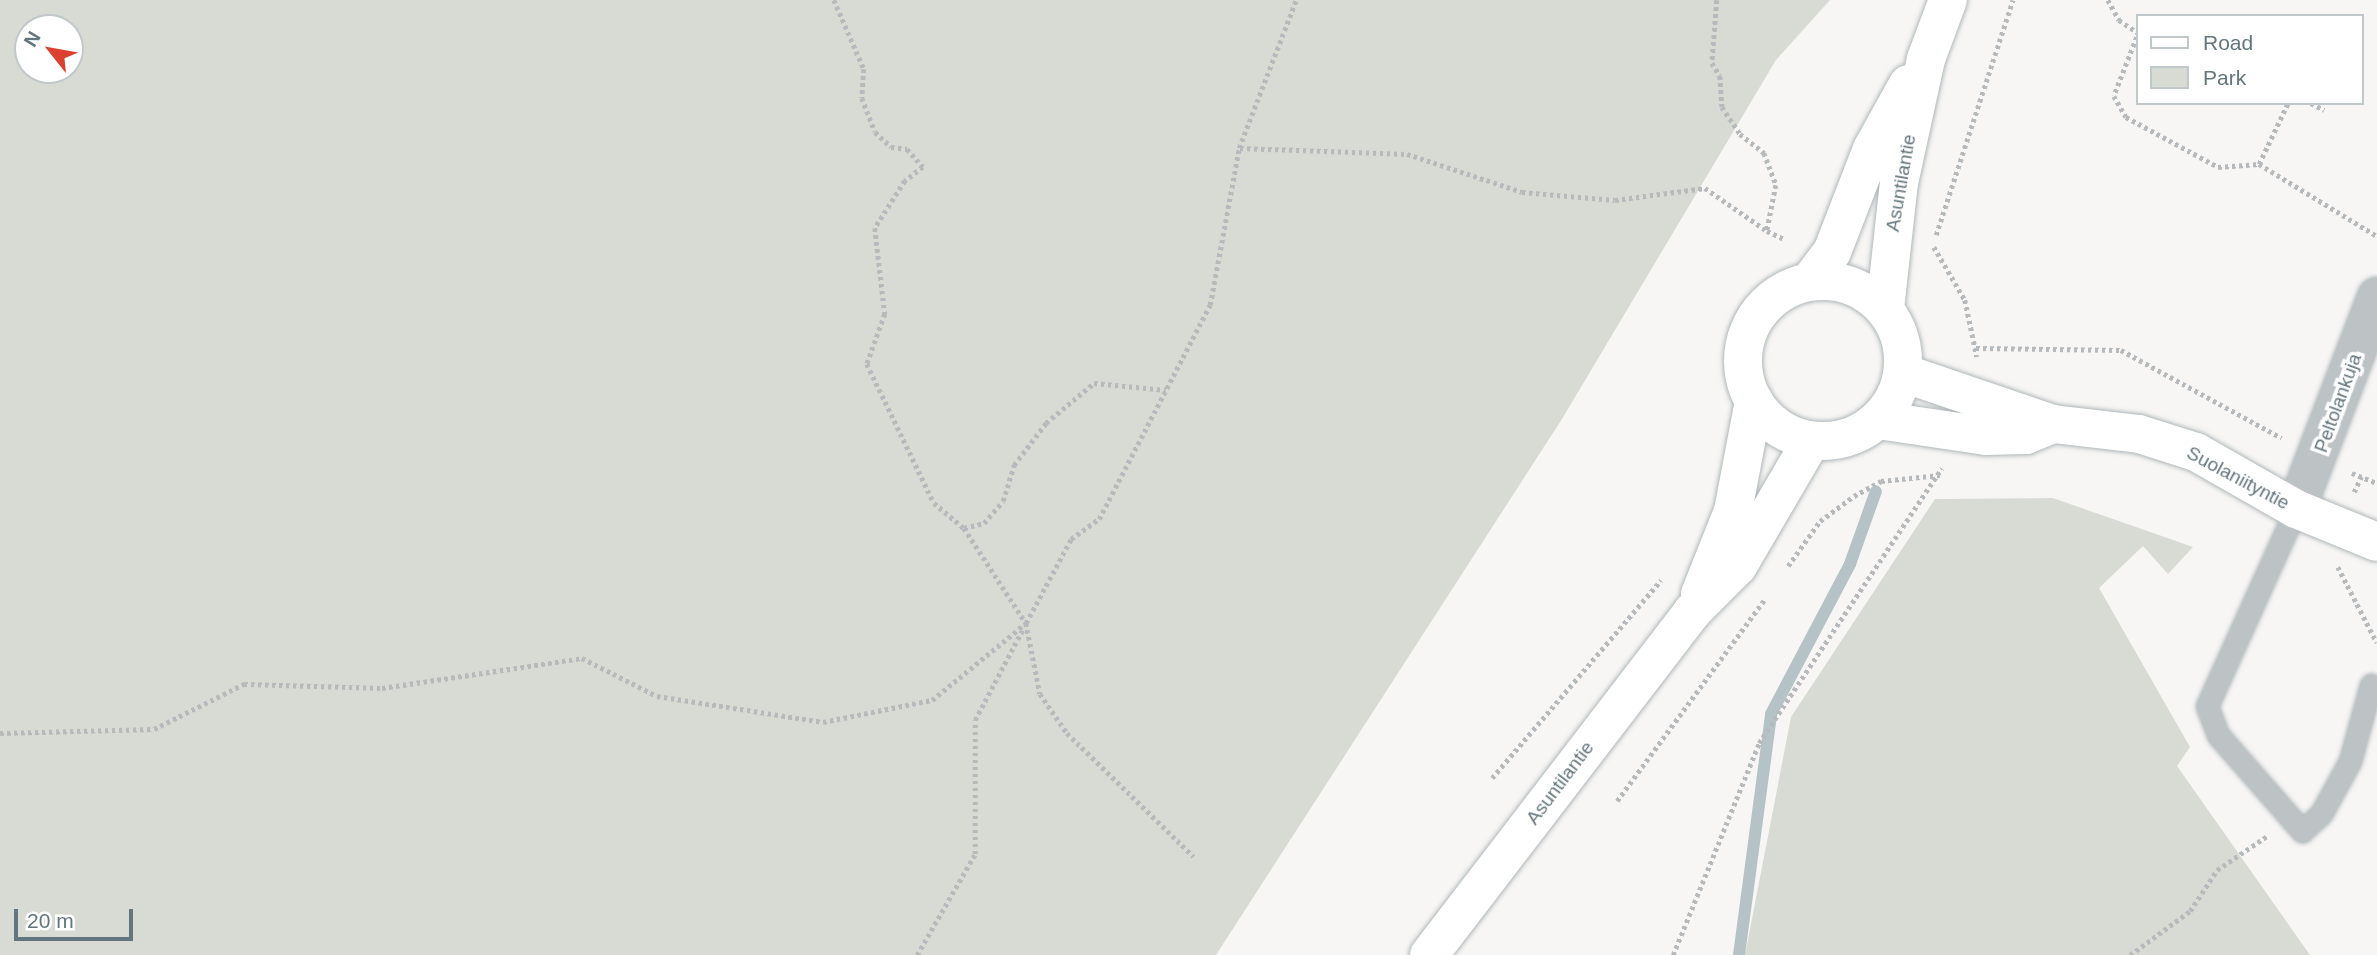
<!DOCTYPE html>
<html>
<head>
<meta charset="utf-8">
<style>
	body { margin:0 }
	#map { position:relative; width:2377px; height:955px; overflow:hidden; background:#f7f6f4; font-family:Arial,sans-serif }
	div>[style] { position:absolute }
	.green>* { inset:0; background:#d7dbd3 }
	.stream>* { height:12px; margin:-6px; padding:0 6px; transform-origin:6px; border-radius:6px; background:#b5c3c6 }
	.path>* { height:4.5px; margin-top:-2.25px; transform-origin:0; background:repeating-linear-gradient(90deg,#b6babc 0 3.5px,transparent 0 7px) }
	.roads { filter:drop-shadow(0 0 2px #b0b7ba) drop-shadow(0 0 2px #b0b7ba) }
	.lane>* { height:21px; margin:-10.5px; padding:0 10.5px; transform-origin:10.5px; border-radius:10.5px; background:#bdc3c5 }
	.street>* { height:38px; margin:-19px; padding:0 19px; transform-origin:19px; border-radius:19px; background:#bdc3c5 }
	.secondary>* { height:38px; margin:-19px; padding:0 19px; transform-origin:19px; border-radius:19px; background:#fff }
	.secondary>.ring { margin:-19px; padding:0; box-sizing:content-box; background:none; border:38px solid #fff; border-radius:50% }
	span { translate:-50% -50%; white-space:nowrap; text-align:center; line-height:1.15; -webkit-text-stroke:7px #fff; paint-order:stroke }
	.street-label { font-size:19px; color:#63767d }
	.legend { position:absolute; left:2136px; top:14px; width:228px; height:91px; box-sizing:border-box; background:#fff; border:2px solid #c1c8cb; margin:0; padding:9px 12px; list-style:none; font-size:21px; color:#63767d }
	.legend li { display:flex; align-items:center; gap:14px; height:35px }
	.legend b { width:35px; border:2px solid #c1c8cb }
	.north { position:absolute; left:14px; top:14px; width:70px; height:70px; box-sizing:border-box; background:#fff; border:2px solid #c1c8cb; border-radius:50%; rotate:301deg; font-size:19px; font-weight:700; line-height:28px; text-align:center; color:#63767d }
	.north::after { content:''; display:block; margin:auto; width:24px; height:32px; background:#db4030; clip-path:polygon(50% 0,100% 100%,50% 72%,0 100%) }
	.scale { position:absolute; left:14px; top:909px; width:119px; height:32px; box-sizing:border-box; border:4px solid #63767d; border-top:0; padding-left:9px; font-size:21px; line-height:24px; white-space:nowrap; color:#63767d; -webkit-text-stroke:5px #fff; paint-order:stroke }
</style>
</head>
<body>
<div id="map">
	<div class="green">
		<div style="clip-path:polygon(evenodd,0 0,1830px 0,1776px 60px,1562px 419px,1216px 955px,0 955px,0 0,28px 28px,70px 28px,70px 70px,28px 70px,28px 28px)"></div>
		<div style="clip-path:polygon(2053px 498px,2193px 547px,2168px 574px,2143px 546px,2099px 588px,2190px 747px,2177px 766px,2310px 955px,1745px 955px,1791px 717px,1935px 499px)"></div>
	</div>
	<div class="stream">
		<div style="left:1739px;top:955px;width:243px;rotate:-82.4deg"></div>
		<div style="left:1771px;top:714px;width:170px;rotate:-62.2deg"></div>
		<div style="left:1850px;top:564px;width:77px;rotate:-70.4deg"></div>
	</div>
	<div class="path">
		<div style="left:834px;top:0;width:75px;rotate:66.5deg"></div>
		<div style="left:864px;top:69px;width:29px;rotate:94deg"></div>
		<div style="left:862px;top:98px;width:36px;rotate:69deg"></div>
		<div style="left:875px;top:132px;width:22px;rotate:43deg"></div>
		<div style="left:891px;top:147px;width:16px;rotate:7deg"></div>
		<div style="left:907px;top:149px;width:24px;rotate:48deg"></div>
		<div style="left:923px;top:167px;width:23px;rotate:142deg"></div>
		<div style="left:905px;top:181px;width:56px;rotate:122.6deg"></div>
		<div style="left:875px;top:228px;width:87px;rotate:83.4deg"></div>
		<div style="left:885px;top:314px;width:53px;rotate:109.8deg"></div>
		<div style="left:867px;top:364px;width:154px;rotate:64.3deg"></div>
		<div style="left:934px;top:503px;width:39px;rotate:40deg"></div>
		<div style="left:964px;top:528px;width:21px;rotate:-14deg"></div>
		<div style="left:984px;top:523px;width:29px;rotate:-49deg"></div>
		<div style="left:1003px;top:501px;width:38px;rotate:-73deg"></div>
		<div style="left:1014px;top:465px;width:53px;rotate:-52.7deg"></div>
		<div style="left:1046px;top:423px;width:62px;rotate:-39.8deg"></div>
		<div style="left:1094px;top:383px;width:72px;rotate:5.6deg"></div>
		<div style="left:1717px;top:0;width:63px;rotate:94.5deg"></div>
		<div style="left:1712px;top:63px;width:15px;rotate:58deg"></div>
		<div style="left:1720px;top:76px;width:31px;rotate:86deg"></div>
		<div style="left:1722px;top:107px;width:32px;rotate:56deg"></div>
		<div style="left:1740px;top:134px;width:31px;rotate:38deg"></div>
		<div style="left:1764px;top:153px;width:34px;rotate:69deg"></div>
		<div style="left:1776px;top:185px;width:47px;rotate:101.1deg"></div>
		<div style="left:1767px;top:231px;width:19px;rotate:25deg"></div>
		<div style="left:2108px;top:0;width:23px;rotate:61deg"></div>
		<div style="left:2119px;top:20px;width:22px;rotate:34deg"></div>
		<div style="left:2137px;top:37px;width:63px;rotate:111.3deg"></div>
		<div style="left:2114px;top:96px;width:24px;rotate:60deg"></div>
		<div style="left:2126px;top:117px;width:105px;rotate:28.5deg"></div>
		<div style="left:2218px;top:167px;width:41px;rotate:-4.2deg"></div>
		<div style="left:2259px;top:164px;width:138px;rotate:31.4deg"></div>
		<div style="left:2311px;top:103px;width:15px;rotate:28deg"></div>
		<div style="left:1240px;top:148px;width:167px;rotate:2.1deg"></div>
		<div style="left:1407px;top:154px;width:121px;rotate:18.3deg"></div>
		<div style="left:1522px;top:192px;width:93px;rotate:4.9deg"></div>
		<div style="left:1615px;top:200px;width:91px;rotate:-7.6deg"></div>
		<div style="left:1705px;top:188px;width:75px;rotate:34.7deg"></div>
		<div style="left:2259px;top:164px;width:68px;rotate:-64.6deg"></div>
		<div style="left:1936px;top:235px;width:247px;rotate:-71.9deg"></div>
		<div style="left:1934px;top:247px;width:61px;rotate:59.7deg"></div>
		<div style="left:1965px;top:300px;width:58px;rotate:78.1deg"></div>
		<div style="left:1976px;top:348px;width:145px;rotate:0.8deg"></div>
		<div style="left:2121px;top:350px;width:183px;rotate:28.7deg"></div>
		<div style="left:2352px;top:473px;width:27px;rotate:22deg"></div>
		<div style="left:2354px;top:492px;width:17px;rotate:-65deg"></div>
		<div style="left:964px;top:528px;width:113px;rotate:56.9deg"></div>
		<div style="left:1026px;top:623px;width:72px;rotate:78.8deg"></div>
		<div style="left:1040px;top:694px;width:47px;rotate:55.3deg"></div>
		<div style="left:1067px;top:733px;width:177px;rotate:44.3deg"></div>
		<div style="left:1788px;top:566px;width:55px;rotate:-54.6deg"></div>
		<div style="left:1820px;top:521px;width:42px;rotate:-36.3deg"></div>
		<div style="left:1854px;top:496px;width:31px;rotate:-29deg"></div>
		<div style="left:1881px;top:481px;width:59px;rotate:-5.8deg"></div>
		<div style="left:2338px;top:567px;width:85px;rotate:62.8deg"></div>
		<div style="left:0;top:733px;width:154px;rotate:-1.5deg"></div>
		<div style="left:154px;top:729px;width:101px;rotate:-26.6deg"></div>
		<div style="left:244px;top:684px;width:138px;rotate:1.7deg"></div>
		<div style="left:382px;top:688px;width:202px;rotate:-8.5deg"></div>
		<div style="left:582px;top:658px;width:84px;rotate:26.9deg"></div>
		<div style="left:657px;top:696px;width:168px;rotate:8.9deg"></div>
		<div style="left:823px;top:722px;width:111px;rotate:-11.4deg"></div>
		<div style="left:932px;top:700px;width:122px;rotate:-39.3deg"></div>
		<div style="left:1026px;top:623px;width:95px;rotate:-61.8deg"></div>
		<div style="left:1071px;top:539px;width:34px;rotate:-36deg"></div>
		<div style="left:1099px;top:519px;width:241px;rotate:-62.6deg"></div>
		<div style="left:1210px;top:305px;width:160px;rotate:-79.5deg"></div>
		<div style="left:1239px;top:148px;width:159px;rotate:-68.9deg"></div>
		<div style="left:1492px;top:778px;width:260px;rotate:-49.5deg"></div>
		<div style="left:1617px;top:801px;width:250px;rotate:-53.8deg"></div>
		<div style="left:917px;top:955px;width:116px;rotate:-60.1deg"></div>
		<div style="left:975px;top:854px;width:134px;rotate:-90deg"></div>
		<div style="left:975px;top:720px;width:105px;rotate:-62.2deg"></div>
		<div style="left:1673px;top:955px;width:229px;rotate:-67.9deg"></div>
		<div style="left:1759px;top:743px;width:330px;rotate:-56.4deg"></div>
		<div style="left:2130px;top:955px;width:74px;rotate:-36.3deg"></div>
		<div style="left:2190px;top:911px;width:49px;rotate:-56.6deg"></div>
		<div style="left:2217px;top:870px;width:60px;rotate:-34.2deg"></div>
	</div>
	<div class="roads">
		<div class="lane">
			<div style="left:2296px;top:509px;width:216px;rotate:114.3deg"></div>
			<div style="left:2207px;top:706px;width:31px;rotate:69deg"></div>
			<div style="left:2218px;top:735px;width:128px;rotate:48.8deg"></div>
			<div style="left:2302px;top:831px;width:25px;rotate:-42deg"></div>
			<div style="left:2321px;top:814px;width:60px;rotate:-61.3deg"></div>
			<div style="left:2350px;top:761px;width:79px;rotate:-74.6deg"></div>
		</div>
		<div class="street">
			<div style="left:2296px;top:509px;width:227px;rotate:-69.1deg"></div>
		</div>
		<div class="secondary">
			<div class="ring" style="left:1743px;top:281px;width:122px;height:122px"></div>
			<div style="left:1810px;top:281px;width:36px;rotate:-53deg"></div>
			<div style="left:1832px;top:252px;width:110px;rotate:-68.8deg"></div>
			<div style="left:1872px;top:149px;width:74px;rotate:-61deg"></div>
			<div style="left:1885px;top:309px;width:127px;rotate:-83.7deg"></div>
			<div style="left:1899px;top:183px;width:127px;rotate:-77.7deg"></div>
			<div style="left:1926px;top:59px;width:63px;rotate:-69.6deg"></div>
			<div style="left:1903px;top:373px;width:158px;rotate:18.8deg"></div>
			<div style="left:2053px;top:424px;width:87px;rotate:6.6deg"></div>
			<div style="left:2139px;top:434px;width:60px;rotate:17.5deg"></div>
			<div style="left:2196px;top:452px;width:115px;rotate:29.7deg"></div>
			<div style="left:2296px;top:509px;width:87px;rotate:22.2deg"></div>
			<div style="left:1878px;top:420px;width:109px;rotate:8.4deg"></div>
			<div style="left:1986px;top:436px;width:40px;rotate:-1.4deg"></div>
			<div style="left:2026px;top:435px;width:29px;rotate:-22deg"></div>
			<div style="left:1700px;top:594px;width:89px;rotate:-68.3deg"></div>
			<div style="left:1733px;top:511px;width:112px;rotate:-79.2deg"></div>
			<div style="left:1429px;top:955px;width:432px;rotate:-52.5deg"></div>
			<div style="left:1692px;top:612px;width:65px;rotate:-45deg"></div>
			<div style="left:1738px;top:566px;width:145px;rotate:-59.7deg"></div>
		</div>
	</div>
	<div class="street-label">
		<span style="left:1901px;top:183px;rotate:-80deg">Asuntilantie</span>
		<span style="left:2338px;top:403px;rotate:-70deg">Peltolankuja</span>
		<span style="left:2238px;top:478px;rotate:28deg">Suolaniityntie</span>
		<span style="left:1560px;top:783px;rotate:-53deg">Asuntilantie</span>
	</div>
	<ul class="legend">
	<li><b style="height:9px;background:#fff"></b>Road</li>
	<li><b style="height:19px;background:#d7dbd3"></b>Park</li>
	</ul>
	<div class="north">N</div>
	<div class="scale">20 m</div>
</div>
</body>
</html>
